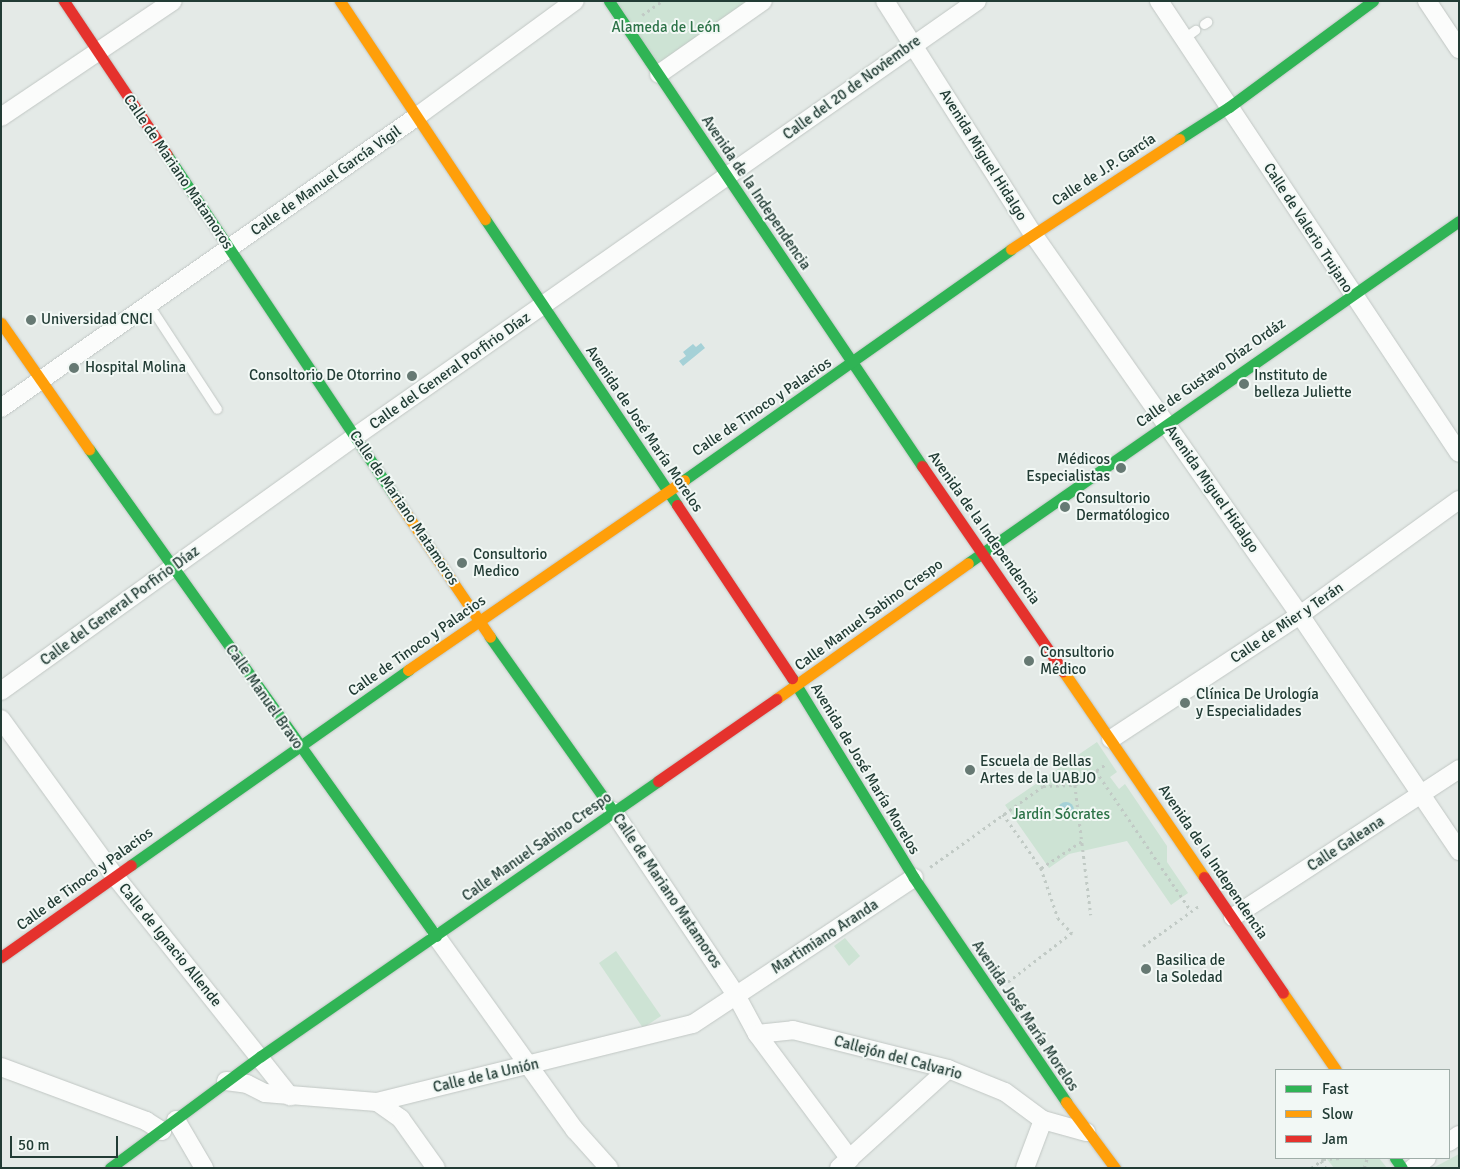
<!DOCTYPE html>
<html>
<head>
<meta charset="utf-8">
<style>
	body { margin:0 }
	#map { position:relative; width:1460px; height:1169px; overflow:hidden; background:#e4eae7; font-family:Signika,sans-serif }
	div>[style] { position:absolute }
	.green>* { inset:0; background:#cde3d4 }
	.water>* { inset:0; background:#a5d1d7 }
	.round { border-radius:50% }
	.path>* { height:2.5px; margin-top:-1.25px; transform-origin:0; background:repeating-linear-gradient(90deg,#c1cac5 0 2.5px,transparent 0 6.5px) }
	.roads { filter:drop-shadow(0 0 1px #c1c7c4) drop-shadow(0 0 1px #c1c7c4) }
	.lane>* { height:9px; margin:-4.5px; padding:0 4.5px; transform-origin:4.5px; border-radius:4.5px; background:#fbfcfb }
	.street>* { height:18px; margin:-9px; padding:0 9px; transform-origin:9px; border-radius:9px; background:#fbfcfb }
	.fast>* { height:11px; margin:-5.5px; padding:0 5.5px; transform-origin:5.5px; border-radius:5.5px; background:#30b455 }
	.slow>* { height:11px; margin:-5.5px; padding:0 5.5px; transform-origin:5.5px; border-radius:5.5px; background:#ff9f0a }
	.jam>* { height:11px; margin:-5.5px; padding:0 5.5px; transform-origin:5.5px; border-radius:5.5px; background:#e5322d }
	.dots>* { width:14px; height:14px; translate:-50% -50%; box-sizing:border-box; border:2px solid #f2f8f5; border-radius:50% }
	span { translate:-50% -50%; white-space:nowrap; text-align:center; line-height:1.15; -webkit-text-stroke:4px #f2f8f5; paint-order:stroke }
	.park-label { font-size:15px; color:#2d7348 }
	.street-label { font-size:15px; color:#223c35 }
	.poi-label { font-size:15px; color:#223c35 }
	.left { translate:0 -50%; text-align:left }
	.right { translate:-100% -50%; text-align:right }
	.frame { position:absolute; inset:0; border:2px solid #223c35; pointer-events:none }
	.legend { position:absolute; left:1275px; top:1069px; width:175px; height:90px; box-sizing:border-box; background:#f2f8f5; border:1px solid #9fada8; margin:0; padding:6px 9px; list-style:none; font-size:15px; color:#223c35 }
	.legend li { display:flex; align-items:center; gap:10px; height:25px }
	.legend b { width:25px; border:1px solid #9fada8 }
	.scale { position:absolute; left:10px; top:1136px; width:108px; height:22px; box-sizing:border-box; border:2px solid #223c35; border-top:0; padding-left:6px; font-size:15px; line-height:18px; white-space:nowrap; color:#223c35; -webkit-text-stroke:4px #f2f8f5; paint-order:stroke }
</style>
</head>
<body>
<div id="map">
	<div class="green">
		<div style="clip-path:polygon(616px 1px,752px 1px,658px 65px)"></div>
		<div style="clip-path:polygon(1097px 742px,1117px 772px,1110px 777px,1119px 789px,1125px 784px,1167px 846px,1167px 862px,1188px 893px,1171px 905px,1127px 841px,1069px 854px,1049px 868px,1005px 805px)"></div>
		<div style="clip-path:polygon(845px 938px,860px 956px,849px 966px,834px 946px)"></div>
		<div style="clip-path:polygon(616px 951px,661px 1016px,643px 1028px,599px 963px)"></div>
		<div style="clip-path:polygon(1459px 1154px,1459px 1168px,1433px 1168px)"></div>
		<div style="clip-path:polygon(1379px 1158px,1387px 1168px,1334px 1168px,1327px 1159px)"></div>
	</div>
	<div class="water">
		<div style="clip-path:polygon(701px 343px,705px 348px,683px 366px,679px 361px,686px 356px,683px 352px,693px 344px,696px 347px)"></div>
		<div class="round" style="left:1058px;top:802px;width:16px;height:16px"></div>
	</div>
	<div class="path">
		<div style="left:642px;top:15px;width:24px;rotate:-35deg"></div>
		<div style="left:1096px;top:771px;width:169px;rotate:55.8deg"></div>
		<div style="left:1075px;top:785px;width:131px;rotate:83deg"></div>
		<div style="left:1003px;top:814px;width:66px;rotate:54.9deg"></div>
		<div style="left:1041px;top:868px;width:53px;rotate:71.2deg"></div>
		<div style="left:1058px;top:918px;width:21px;rotate:47deg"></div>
		<div style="left:1072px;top:933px;width:82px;rotate:142.4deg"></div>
		<div style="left:930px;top:867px;width:139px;rotate:-35.6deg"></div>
		<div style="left:1043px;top:786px;width:32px;rotate:-2deg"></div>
		<div style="left:1075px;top:785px;width:36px;rotate:-34deg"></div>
		<div style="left:1041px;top:868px;width:49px;rotate:-33.4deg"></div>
		<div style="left:1143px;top:946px;width:70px;rotate:-35.7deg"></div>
		<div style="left:1323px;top:1159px;width:19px;rotate:-3deg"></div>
		<div style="left:1321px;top:1161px;width:9px;rotate:54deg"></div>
		<div style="left:1311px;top:1168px;width:16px;rotate:-35deg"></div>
		<div style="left:1364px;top:1168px;width:10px;rotate:-73deg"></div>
	</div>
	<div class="roads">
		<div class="lane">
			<div style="left:1204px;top:24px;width:4px;rotate:-34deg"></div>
			<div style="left:1184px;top:38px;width:14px;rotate:-36deg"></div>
			<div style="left:149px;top:305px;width:124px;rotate:56.8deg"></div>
		</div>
		<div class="street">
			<div style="left:885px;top:1px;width:276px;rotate:57.6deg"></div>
			<div style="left:1033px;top:234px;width:465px;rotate:55deg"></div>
			<div style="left:1300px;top:615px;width:285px;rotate:56deg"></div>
			<div style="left:1159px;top:1px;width:542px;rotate:56.43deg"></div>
			<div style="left:1427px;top:1px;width:58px;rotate:56.3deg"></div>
			<div style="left:659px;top:74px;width:127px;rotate:-35.1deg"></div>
			<div style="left:1px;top:117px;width:207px;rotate:-34deg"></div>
			<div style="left:1px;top:408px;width:510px;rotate:-35.03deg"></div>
			<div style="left:419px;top:115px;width:193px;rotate:-36.2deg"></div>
			<div style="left:1px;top:691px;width:437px;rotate:-35.7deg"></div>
			<div style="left:356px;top:436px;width:758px;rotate:-35.01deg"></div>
			<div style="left:1px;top:719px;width:193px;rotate:54.1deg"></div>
			<div style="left:114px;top:875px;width:283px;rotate:51.5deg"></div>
			<div style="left:1111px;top:739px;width:226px;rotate:-33.3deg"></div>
			<div style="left:1300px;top:615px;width:196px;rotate:-35.9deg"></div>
			<div style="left:613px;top:811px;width:221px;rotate:56.2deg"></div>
			<div style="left:736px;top:995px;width:44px;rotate:61.7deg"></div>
			<div style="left:757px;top:1034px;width:156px;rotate:53.4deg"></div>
			<div style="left:1233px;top:917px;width:270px;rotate:-33.2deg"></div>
			<div style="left:436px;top:936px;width:239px;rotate:54.4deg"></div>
			<div style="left:575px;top:1130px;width:51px;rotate:48.2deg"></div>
			<div style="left:757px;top:1034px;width:36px;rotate:-6deg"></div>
			<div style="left:793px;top:1030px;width:160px;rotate:14.1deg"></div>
			<div style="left:948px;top:1069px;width:61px;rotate:22deg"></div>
			<div style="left:1005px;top:1092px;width:47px;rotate:36.4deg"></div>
			<div style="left:1043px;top:1120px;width:45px;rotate:15.6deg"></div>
			<div style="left:1px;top:1067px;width:155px;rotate:20.4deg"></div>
			<div style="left:146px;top:1121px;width:19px;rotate:32deg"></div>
			<div style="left:226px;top:1081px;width:21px;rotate:8deg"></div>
			<div style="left:247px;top:1084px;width:20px;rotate:27deg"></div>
			<div style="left:265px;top:1093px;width:112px;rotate:4.6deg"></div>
			<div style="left:377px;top:1102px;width:325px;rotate:-13.9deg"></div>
			<div style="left:693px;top:1024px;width:265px;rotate:-33.5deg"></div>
			<div style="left:377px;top:1102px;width:29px;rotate:35deg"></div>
			<div style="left:401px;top:1119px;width:60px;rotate:54.5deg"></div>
			<div style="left:176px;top:1120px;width:56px;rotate:59.7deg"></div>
			<div style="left:1449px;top:1142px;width:12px;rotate:-35deg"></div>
			<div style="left:839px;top:1168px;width:147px;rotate:-42.2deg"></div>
			<div style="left:1025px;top:1168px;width:51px;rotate:-69.4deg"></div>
			<div style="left:1413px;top:1168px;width:17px;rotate:-36deg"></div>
		</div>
		<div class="fast">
			<div style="left:609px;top:1px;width:561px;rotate:56.05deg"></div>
			<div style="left:1179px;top:139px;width:59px;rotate:-32.6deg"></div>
			<div style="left:1229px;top:107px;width:179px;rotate:-36.4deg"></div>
			<div style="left:167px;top:155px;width:411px;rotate:56.3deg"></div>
			<div style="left:485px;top:219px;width:344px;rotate:56.1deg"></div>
			<div style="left:89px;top:449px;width:598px;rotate:54.53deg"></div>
			<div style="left:684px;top:480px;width:400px;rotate:-35.2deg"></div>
			<div style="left:968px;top:563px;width:598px;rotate:-34.86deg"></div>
			<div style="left:490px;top:637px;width:213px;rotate:54.7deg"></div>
			<div style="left:792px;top:678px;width:234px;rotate:58.6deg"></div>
			<div style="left:914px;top:878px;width:271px;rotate:55.8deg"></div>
			<div style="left:131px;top:865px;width:339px;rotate:-35.1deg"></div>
			<div style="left:1395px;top:1158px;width:12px;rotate:55deg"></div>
			<div style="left:110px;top:1168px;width:188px;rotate:-36.6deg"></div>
			<div style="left:261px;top:1056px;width:483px;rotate:-34.7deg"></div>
		</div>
		<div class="slow">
			<div style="left:340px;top:1px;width:262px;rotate:56.4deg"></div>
			<div style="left:1011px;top:249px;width:201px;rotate:-33.2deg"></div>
			<div style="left:1px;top:323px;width:154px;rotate:55.1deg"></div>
			<div style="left:395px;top:497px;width:169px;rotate:55.8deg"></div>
			<div style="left:408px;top:670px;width:335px;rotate:-34.5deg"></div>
			<div style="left:1063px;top:671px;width:250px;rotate:55.6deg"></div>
			<div style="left:776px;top:699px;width:235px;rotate:-35.3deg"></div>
			<div style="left:1283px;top:993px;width:93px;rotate:55.5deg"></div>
			<div style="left:1066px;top:1102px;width:82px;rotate:53.4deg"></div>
		</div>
		<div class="jam">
			<div style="left:64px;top:1px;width:185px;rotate:56.2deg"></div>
			<div style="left:922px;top:466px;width:249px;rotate:55.5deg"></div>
			<div style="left:677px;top:505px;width:208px;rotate:56.4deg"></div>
			<div style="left:658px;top:781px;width:144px;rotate:-34.8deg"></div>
			<div style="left:1204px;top:877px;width:140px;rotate:55.7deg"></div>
			<div style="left:1px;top:957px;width:159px;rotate:-35.3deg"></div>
		</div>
	</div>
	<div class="dots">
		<div style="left:31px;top:320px;background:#667973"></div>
		<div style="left:74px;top:368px;background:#667973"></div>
		<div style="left:412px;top:376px;background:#667973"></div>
		<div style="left:1244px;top:384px;background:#667973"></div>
		<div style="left:1121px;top:468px;background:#667973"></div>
		<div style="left:1065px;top:507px;background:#667973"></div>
		<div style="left:462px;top:563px;background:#667973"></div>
		<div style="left:1029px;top:661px;background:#667973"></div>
		<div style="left:1185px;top:703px;background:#667973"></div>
		<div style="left:970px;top:770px;background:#667973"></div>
		<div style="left:1146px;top:969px;background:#667973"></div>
	</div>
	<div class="park-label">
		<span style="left:666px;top:28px">Alameda de León</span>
		<span style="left:1061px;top:815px">Jardín Sócrates</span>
	</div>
	<div class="street-label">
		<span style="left:852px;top:88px;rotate:-36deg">Calle del 20 de Noviembre</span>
		<span style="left:983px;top:155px;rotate:58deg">Avenida Miguel Hidalgo</span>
		<span style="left:1104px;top:170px;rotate:-33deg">Calle de J.P. García</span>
		<span style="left:178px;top:172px;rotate:56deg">Calle de Mariano Matamoros</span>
		<span style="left:326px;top:181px;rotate:-35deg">Calle de Manuel García Vigil</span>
		<span style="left:756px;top:193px;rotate:56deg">Avenida de la Independencia</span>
		<span style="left:1308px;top:228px;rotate:57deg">Calle de Valerio Trujano</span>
		<span style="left:450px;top:371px;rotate:-35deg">Calle del General Porfirio Díaz</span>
		<span style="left:1211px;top:373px;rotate:-35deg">Calle de Gustavo Díaz Ordáz</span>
		<span style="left:762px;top:407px;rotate:-34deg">Calle de Tinoco y Palacios</span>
		<span style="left:644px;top:429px;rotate:56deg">Avenida de José María Morelos</span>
		<span style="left:1212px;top:489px;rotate:55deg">Avenida Miguel Hidalgo</span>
		<span style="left:404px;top:508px;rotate:56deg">Calle de Mariano Matamoros</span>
		<span style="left:984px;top:528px;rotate:55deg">Avenida de la Independencia</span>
		<span style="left:120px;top:606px;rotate:-36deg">Calle del General Porfirio Díaz</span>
		<span style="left:869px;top:615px;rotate:-36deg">Calle Manuel Sabino Crespo</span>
		<span style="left:1287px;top:623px;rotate:-34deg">Calle de Mier y Terán</span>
		<span style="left:417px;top:646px;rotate:-35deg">Calle de Tinoco y Palacios</span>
		<span style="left:264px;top:697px;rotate:55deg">Calle Manuel Bravo</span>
		<span style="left:865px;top:769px;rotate:59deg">Avenida de José María Morelos</span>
		<span style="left:1346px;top:844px;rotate:-33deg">Calle Galeana</span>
		<span style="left:537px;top:847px;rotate:-35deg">Calle Manuel Sabino Crespo</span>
		<span style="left:1213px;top:862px;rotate:56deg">Avenida de la Independencia</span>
		<span style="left:85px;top:879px;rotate:-36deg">Calle de Tinoco y Palacios</span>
		<span style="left:667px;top:891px;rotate:56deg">Calle de Mariano Matamoros</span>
		<span style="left:825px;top:937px;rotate:-33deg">Martimiano Aranda</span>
		<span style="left:170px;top:945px;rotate:51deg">Calle de Ignacio Allende</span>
		<span style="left:1025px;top:1016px;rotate:56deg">Avenida José María Morelos</span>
		<span style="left:898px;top:1058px;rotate:15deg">Callejón del Calvario</span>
		<span style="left:486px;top:1076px;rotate:-13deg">Calle de la Unión</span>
	</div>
	<div class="poi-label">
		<span class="left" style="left:41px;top:320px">Universidad CNCI</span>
		<span class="left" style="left:85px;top:368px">Hospital Molina</span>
		<span class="left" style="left:1254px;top:384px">Instituto de<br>belleza Juliette</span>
		<span class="right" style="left:401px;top:376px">Consoltorio De Otorrino</span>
		<span class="right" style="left:1110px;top:468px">Médicos<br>Especialistas</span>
		<span class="left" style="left:1076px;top:507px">Consultorio<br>Dermatólogico</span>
		<span class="left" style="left:473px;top:563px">Consultorio<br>Medico</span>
		<span class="left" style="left:1040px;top:661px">Consultorio<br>Médico</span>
		<span class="left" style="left:1196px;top:703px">Clínica De Urología<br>y Especialidades</span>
		<span class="left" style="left:980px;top:770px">Escuela de Bellas<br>Artes de la UABJO</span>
		<span class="left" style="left:1156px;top:969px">Basilica de<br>la Soledad</span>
	</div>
	<div class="frame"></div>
	<ul class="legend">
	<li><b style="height:6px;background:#30b455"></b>Fast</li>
	<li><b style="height:6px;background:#ff9f0a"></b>Slow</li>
	<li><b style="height:6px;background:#e5322d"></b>Jam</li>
	</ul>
	<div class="scale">50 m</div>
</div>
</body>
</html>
